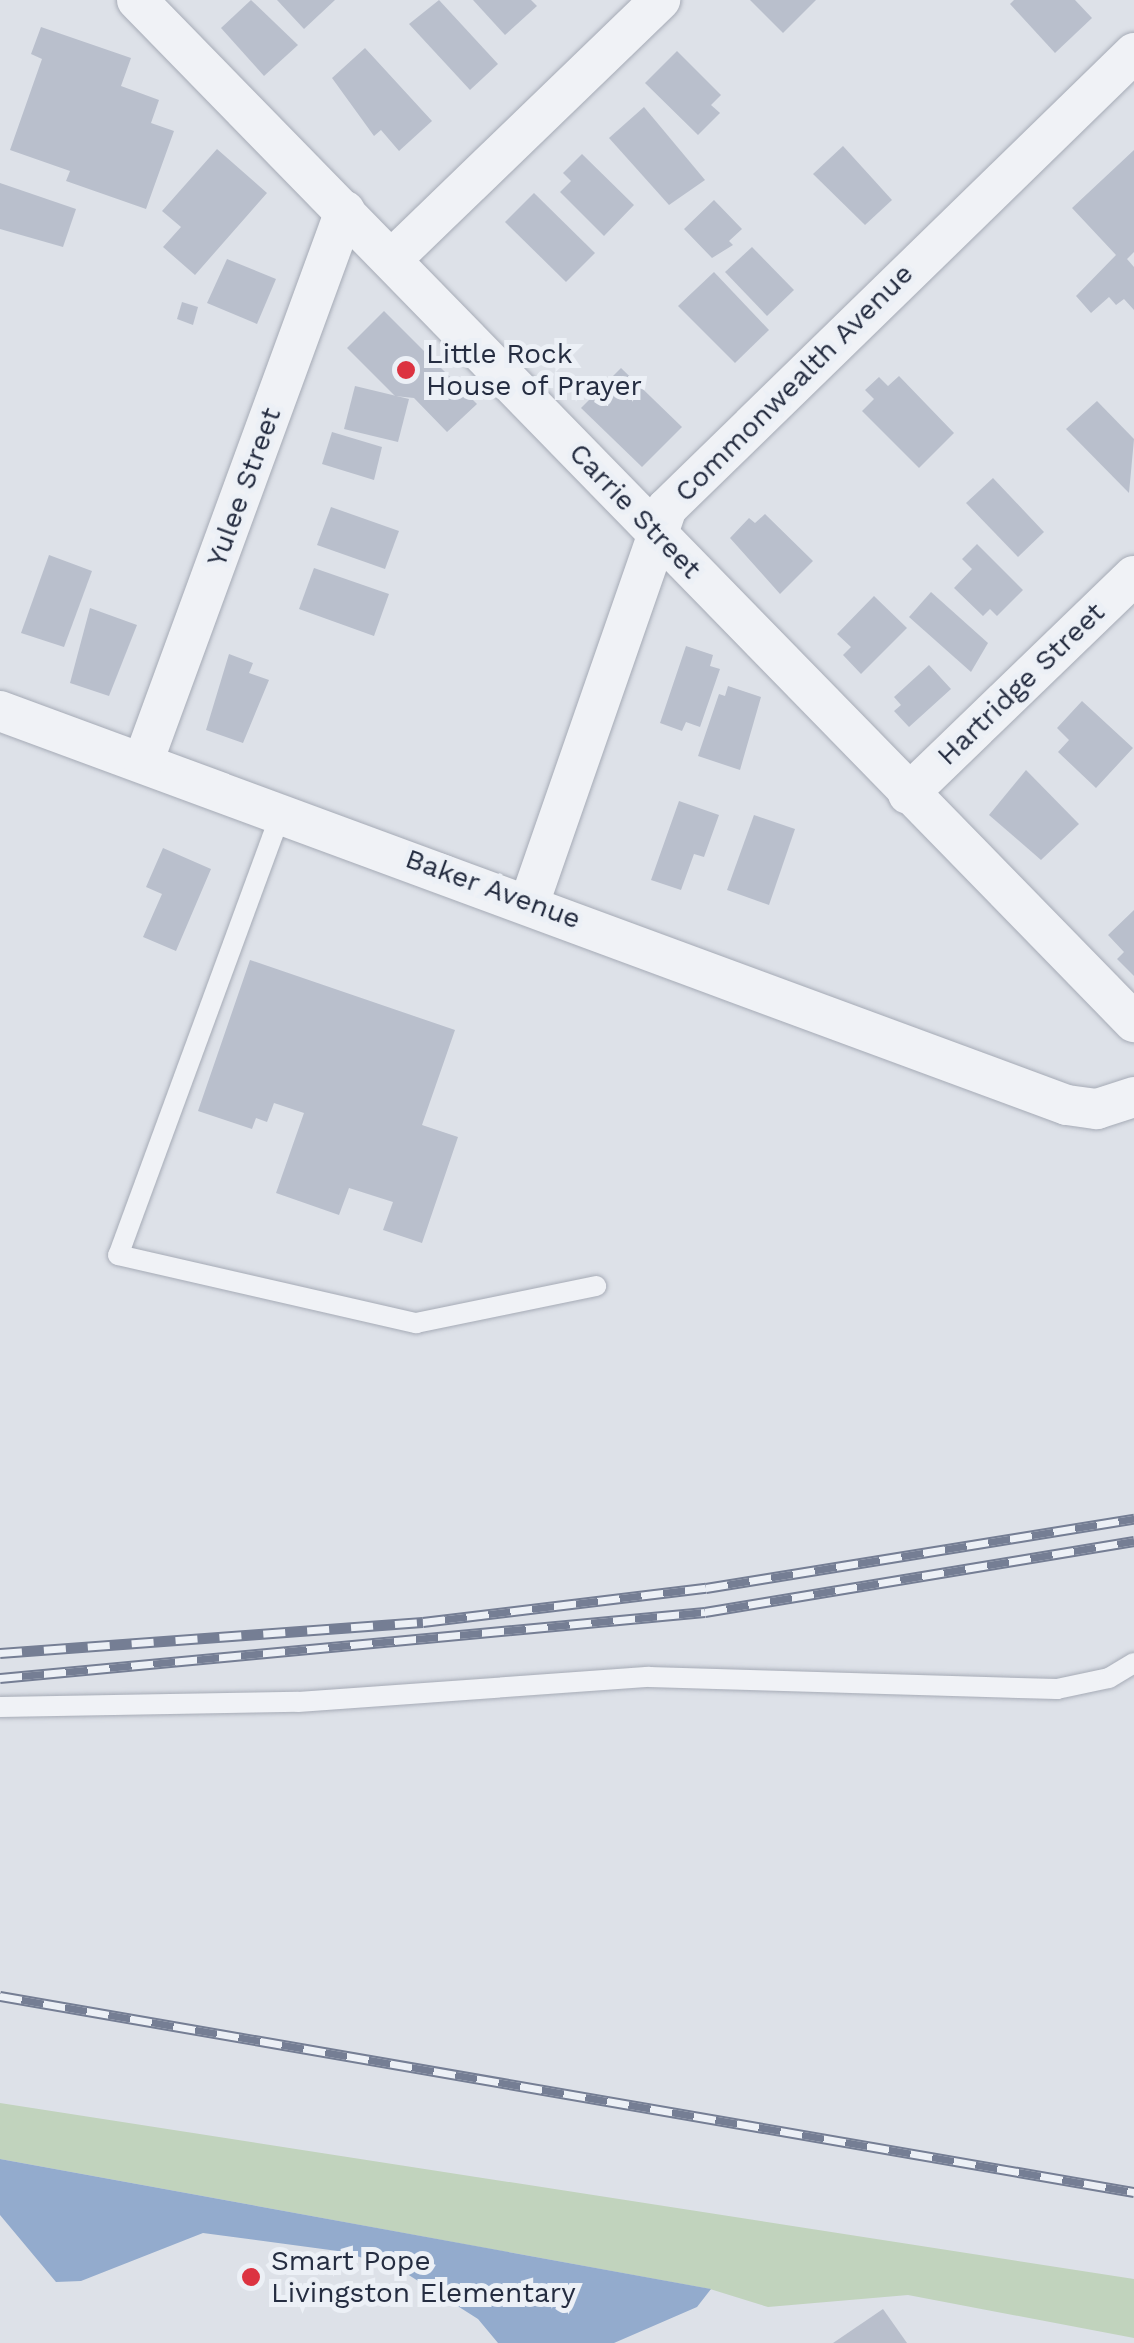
<!DOCTYPE html>
<html>
<head>
<meta charset="utf-8">
<style>
	body { margin:0 }
	#map { position:relative; width:1134px; height:2343px; overflow:hidden; background:#dde1e8; font-family:"Work Sans",sans-serif }
	div>[style] { position:absolute }
	.green>* { inset:0; background:#c1d3bd }
	.water>* { inset:0; background:#93abcd }
	.building>* { inset:0; background:#b9bfcc }
	.roads { filter:drop-shadow(0 0 2px #a6abb6) drop-shadow(0 0 2px #a6abb6) }
	.lane>* { height:20px; margin:-10px; padding:0 10px; transform-origin:10px; border-radius:10px; background:#f0f2f6 }
	.street>* { height:40px; margin:-20px; padding:0 20px; transform-origin:20px; border-radius:20px; background:#f0f2f6 }
	.rail>* { height:11px; margin-top:-5.5px; transform-origin:0; background:repeating-linear-gradient(90deg,#ecf0f6 0 22px,#757e94 0 44px); box-sizing:border-box; border-block:2px solid #757e94 }
	.dots>* { width:28px; height:28px; translate:-50% -50%; box-sizing:border-box; border:5px solid #ecf0f6; border-radius:50% }
	span { translate:-50% -50%; white-space:nowrap; text-align:center; line-height:1.15; -webkit-text-stroke:10px #ecf0f6; paint-order:stroke }
	.poi-label { font-size:28px; color:#252d41 }
	.left { translate:0 -50%; text-align:left }
	.street-label { font-size:28px; color:#252d41 }
</style>
</head>
<body>
<div id="map">
	<div class="green">
		<div style="clip-path:polygon(0 2103px,1134px 2279px,1134px 2338px,908px 2295px,768px 2307px,710px 2289px,0 2159px)"></div>
	</div>
	<div class="water">
		<div style="clip-path:polygon(0 2159px,711px 2289px,697px 2307px,614px 2343px,498px 2343px,478px 2319px,404px 2272px,345px 2252px,203px 2233px,81px 2281px,56px 2282px,0 2215px)"></div>
	</div>
	<div class="building">
		<div style="clip-path:polygon(251px 0,298px 45px,264px 76px,221px 28px)"></div>
		<div style="clip-path:polygon(277px 0,335px 0,304px 29px)"></div>
		<div style="clip-path:polygon(439px 0,498px 64px,470px 90px,409px 24px)"></div>
		<div style="clip-path:polygon(473px 0,531px 0,537px 6px,505px 35px)"></div>
		<div style="clip-path:polygon(750px 0,816px 0,783px 33px)"></div>
		<div style="clip-path:polygon(1014px 0,1075px 0,1092px 18px,1055px 53px,1010px 4px)"></div>
		<div style="clip-path:polygon(41px 27px,131px 58px,121px 86px,159px 100px,151px 123px,174px 131px,146px 209px,66px 181px,70px 171px,10px 150px,42px 59px,31px 54px)"></div>
		<div style="clip-path:polygon(365px 48px,432px 121px,399px 151px,381px 130px,374px 136px,332px 78px)"></div>
		<div style="clip-path:polygon(677px 51px,721px 95px,711px 105px,720px 113px,698px 135px,645px 83px)"></div>
		<div style="clip-path:polygon(644px 107px,705px 180px,669px 205px,609px 138px)"></div>
		<div style="clip-path:polygon(843px 146px,892px 200px,865px 225px,813px 174px)"></div>
		<div style="clip-path:polygon(217px 149px,267px 193px,195px 275px,163px 247px,181px 227px,162px 211px)"></div>
		<div style="clip-path:polygon(1134px 150px,1134px 252px,1127px 259px,1134px 267px,1134px 310px,1124px 299px,1116px 305px,1109px 297px,1091px 313px,1076px 296px,1116px 255px,1072px 208px)"></div>
		<div style="clip-path:polygon(582px 154px,634px 205px,604px 236px,560px 192px,571px 181px,563px 173px)"></div>
		<div style="clip-path:polygon(0 183px,76px 209px,63px 247px,0 229px)"></div>
		<div style="clip-path:polygon(534px 193px,595px 253px,566px 282px,505px 222px)"></div>
		<div style="clip-path:polygon(714px 200px,742px 229px,729px 241px,733px 245px,712px 258px,684px 229px)"></div>
		<div style="clip-path:polygon(752px 247px,794px 290px,767px 316px,725px 272px)"></div>
		<div style="clip-path:polygon(227px 259px,276px 279px,257px 324px,207px 303px)"></div>
		<div style="clip-path:polygon(714px 272px,769px 330px,735px 363px,678px 306px)"></div>
		<div style="clip-path:polygon(182px 302px,198px 307px,193px 325px,177px 319px)"></div>
		<div style="clip-path:polygon(384px 311px,477px 404px,447px 432px,414px 398px,395px 396px,347px 348px)"></div>
		<div style="clip-path:polygon(621px 368px,682px 427px,642px 467px,581px 408px)"></div>
		<div style="clip-path:polygon(899px 376px,954px 433px,919px 468px,862px 411px,874px 399px,865px 390px,879px 377px,888px 386px)"></div>
		<div style="clip-path:polygon(355px 386px,409px 399px,398px 442px,344px 429px)"></div>
		<div style="clip-path:polygon(1097px 401px,1134px 439px,1129px 493px,1066px 429px)"></div>
		<div style="clip-path:polygon(332px 432px,382px 447px,374px 480px,322px 464px)"></div>
		<div style="clip-path:polygon(993px 478px,1044px 532px,1018px 557px,966px 503px)"></div>
		<div style="clip-path:polygon(331px 507px,399px 531px,385px 569px,317px 545px)"></div>
		<div style="clip-path:polygon(765px 514px,813px 561px,780px 594px,730px 538px,749px 518px,755px 523px)"></div>
		<div style="clip-path:polygon(977px 544px,1023px 590px,997px 616px,990px 609px,983px 616px,954px 588px,972px 569px,962px 559px)"></div>
		<div style="clip-path:polygon(49px 555px,92px 571px,64px 647px,21px 633px)"></div>
		<div style="clip-path:polygon(314px 568px,389px 594px,374px 636px,299px 609px)"></div>
		<div style="clip-path:polygon(931px 592px,988px 643px,971px 672px,909px 617px)"></div>
		<div style="clip-path:polygon(874px 596px,907px 628px,861px 674px,843px 655px,851px 647px,837px 634px)"></div>
		<div style="clip-path:polygon(90px 608px,137px 625px,109px 696px,70px 683px)"></div>
		<div style="clip-path:polygon(686px 646px,713px 655px,710px 666px,720px 669px,700px 727px,686px 722px,682px 731px,660px 723px)"></div>
		<div style="clip-path:polygon(229px 654px,253px 663px,249px 673px,269px 680px,243px 743px,206px 730px)"></div>
		<div style="clip-path:polygon(929px 665px,951px 689px,909px 727px,894px 711px,901px 705px,894px 697px)"></div>
		<div style="clip-path:polygon(728px 686px,761px 697px,740px 770px,698px 756px,719px 694px,725px 696px)"></div>
		<div style="clip-path:polygon(1082px 701px,1133px 748px,1096px 788px,1058px 752px,1069px 740px,1057px 728px)"></div>
		<div style="clip-path:polygon(1026px 770px,1079px 824px,1041px 860px,989px 815px)"></div>
		<div style="clip-path:polygon(679px 801px,719px 815px,704px 857px,694px 854px,681px 890px,651px 880px)"></div>
		<div style="clip-path:polygon(754px 815px,795px 829px,769px 905px,727px 890px)"></div>
		<div style="clip-path:polygon(163px 848px,211px 869px,176px 951px,143px 937px,162px 894px,146px 887px)"></div>
		<div style="clip-path:polygon(1134px 910px,1134px 976px,1117px 959px,1124px 952px,1108px 935px)"></div>
		<div style="clip-path:polygon(250px 960px,455px 1030px,422px 1125px,458px 1137px,422px 1243px,383px 1230px,393px 1202px,349px 1188px,339px 1215px,276px 1193px,304px 1113px,274px 1103px,267px 1122px,256px 1118px,252px 1129px,198px 1111px)"></div>
		<div style="clip-path:polygon(883px 2309px,907px 2343px,833px 2343px)"></div>
	</div>
	<div class="roads">
		<div class="lane">
			<div style="left:281px;top:813px;width:471px;rotate:110.2deg"></div>
			<div style="left:118px;top:1255px;width:306px;rotate:12.9deg"></div>
			<div style="left:416px;top:1323px;width:184px;rotate:-11.6deg"></div>
			<div style="left:0;top:1707px;width:298px;rotate:-1deg"></div>
			<div style="left:298px;top:1702px;width:352px;rotate:-4.1deg"></div>
			<div style="left:649px;top:1677px;width:408px;rotate:1.7deg"></div>
			<div style="left:1057px;top:1689px;width:53px;rotate:-11.9deg"></div>
			<div style="left:1109px;top:1678px;width:29px;rotate:-31deg"></div>
		</div>
		<div class="street">
			<div style="left:137px;top:0;width:1428px;rotate:45.71deg"></div>
			<div style="left:392px;top:259px;width:373px;rotate:-44deg"></div>
			<div style="left:0;top:711px;width:1137px;rotate:20.27deg"></div>
			<div style="left:1067px;top:1105px;width:30px;rotate:8deg"></div>
			<div style="left:1097px;top:1109px;width:39px;rotate:-18deg"></div>
			<div style="left:143px;top:762px;width:587px;rotate:-69.87deg"></div>
			<div style="left:908px;top:794px;width:314px;rotate:-44deg"></div>
			<div style="left:530px;top:901px;width:416px;rotate:-70.8deg"></div>
			<div style="left:667px;top:508px;width:652px;rotate:-44.25deg"></div>
		</div>
	</div>
	<div class="rail">
		<div style="left:0;top:1653px;width:424px;rotate:-4.2deg"></div>
		<div style="left:423px;top:1622px;width:285px;rotate:-6.9deg"></div>
		<div style="left:706px;top:1588px;width:434px;rotate:-9.2deg"></div>
		<div style="left:0;top:1678px;width:708px;rotate:-5.35deg"></div>
		<div style="left:705px;top:1612px;width:435px;rotate:-9.4deg"></div>
		<div style="left:0;top:1996px;width:1151px;rotate:9.81deg"></div>
	</div>
	<div class="dots">
		<div style="left:406px;top:370px;background:#dc3341"></div>
		<div style="left:251px;top:2277px;background:#dc3341"></div>
	</div>
	<div class="poi-label">
		<span class="left" style="left:426px;top:370px">Little Rock<br>House of Prayer</span>
		<span class="left" style="left:271px;top:2277px">Smart Pope<br>Livingston Elementary</span>
	</div>
	<div class="street-label">
		<span style="left:794px;top:383px;rotate:-45deg">Commonwealth Avenue</span>
		<span style="left:244px;top:487px;rotate:-70deg">Yulee Street</span>
		<span style="left:635px;top:511px;rotate:46deg">Carrie Street</span>
		<span style="left:1021px;top:684px;rotate:-44deg">Hartridge Street</span>
		<span style="left:493px;top:889px;rotate:20deg">Baker Avenue</span>
	</div>
</div>
</body>
</html>
